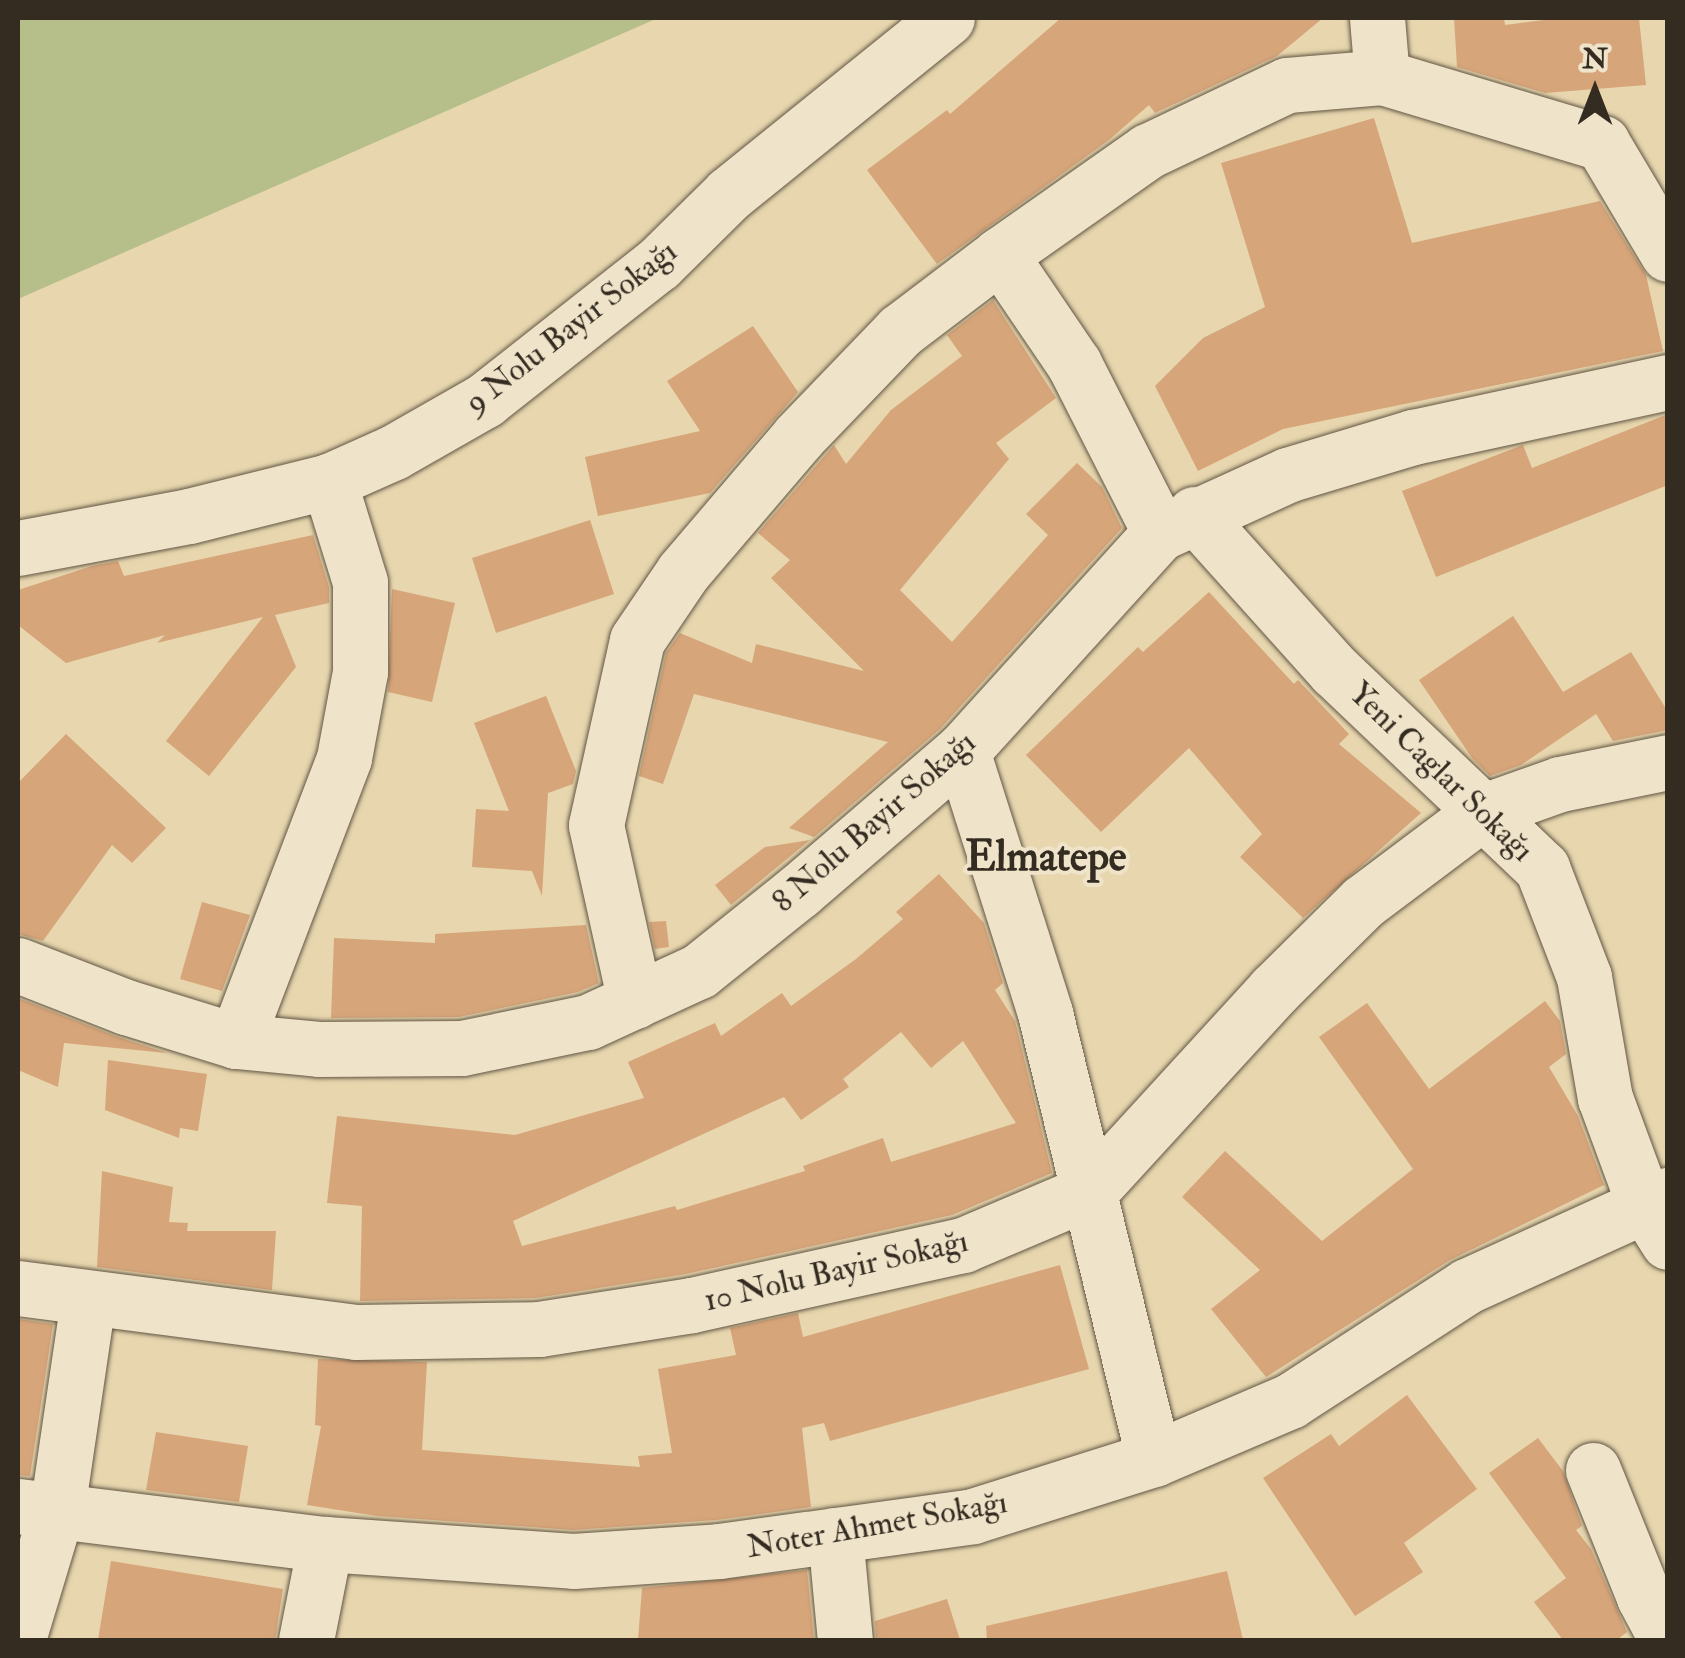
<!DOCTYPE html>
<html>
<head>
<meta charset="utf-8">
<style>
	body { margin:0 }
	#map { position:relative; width:1685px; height:1658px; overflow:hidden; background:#e7d6ae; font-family:"IM FELL Double Pica",serif }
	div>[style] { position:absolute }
	.green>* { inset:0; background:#b6be8a }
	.building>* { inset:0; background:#d7a57a }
	.roads { filter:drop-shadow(0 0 2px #615644) drop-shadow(0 0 2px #615644) }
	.minor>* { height:55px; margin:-27.5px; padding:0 27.5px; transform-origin:27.5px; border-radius:27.5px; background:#efe4ca }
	span { translate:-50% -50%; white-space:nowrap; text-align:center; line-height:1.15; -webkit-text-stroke:8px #efe4ca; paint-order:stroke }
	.street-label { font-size:32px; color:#342b21 }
	.district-label { font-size:42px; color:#342b21; font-weight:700 }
	.frame { position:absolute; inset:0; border:20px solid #342b21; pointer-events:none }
	.north { position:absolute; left:1545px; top:40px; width:100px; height:100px; -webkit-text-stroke:8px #efe4ca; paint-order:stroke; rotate:0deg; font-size:28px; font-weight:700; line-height:40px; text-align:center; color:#342b21 }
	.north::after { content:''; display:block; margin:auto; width:35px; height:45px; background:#342b21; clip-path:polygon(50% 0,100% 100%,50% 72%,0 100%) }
</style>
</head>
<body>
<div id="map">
	<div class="green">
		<div style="clip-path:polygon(18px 18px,658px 18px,18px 299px)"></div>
	</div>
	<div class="building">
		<div style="clip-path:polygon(1061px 18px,1323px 18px,1277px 56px,1155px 113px,1149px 105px,1109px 140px,937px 264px,867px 170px,947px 110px,950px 114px)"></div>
		<div style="clip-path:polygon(1454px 18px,1504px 18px,1505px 25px,1560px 18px,1639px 18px,1646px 85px,1545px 93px,1457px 67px)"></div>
		<div style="clip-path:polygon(1374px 118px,1412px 243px,1600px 201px,1646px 275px,1663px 351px,1283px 429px,1198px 471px,1155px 386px,1203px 338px,1265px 307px,1221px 163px)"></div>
		<div style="clip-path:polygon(993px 300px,1056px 398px,996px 443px,1009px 459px,900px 590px,952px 642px,1048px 535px,1026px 514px,1077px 463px,1102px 487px,1122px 528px,940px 729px,814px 837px,789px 828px,888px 742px,694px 694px,663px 784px,639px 776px,666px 653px,680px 633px,752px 663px,756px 644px,864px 671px,771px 578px,790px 560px,758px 533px,834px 445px,846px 464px,891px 410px,962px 356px,947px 335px)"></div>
		<div style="clip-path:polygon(753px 326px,798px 392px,710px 493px,598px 516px,585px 457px,700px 431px,667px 381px)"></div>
		<div style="clip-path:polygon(1668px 414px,1668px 485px,1436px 577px,1402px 491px,1523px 445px,1532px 468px)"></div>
		<div style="clip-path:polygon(590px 520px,614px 594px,496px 633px,472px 558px)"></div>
		<div style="clip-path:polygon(313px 535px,329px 587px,329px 603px,275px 615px,296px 667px,209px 776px,166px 741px,263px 617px,157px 643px,165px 635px,66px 663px,18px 625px,18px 590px,92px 566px,118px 561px,124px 576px)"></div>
		<div style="clip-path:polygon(392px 589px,455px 603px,432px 702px,388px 692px)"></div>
		<div style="clip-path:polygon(1209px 592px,1294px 684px,1298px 680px,1349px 734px,1339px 744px,1421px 813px,1303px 918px,1240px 857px,1262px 834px,1189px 748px,1101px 832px,1026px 755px,1138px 647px,1143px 652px)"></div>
		<div style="clip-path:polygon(1513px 616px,1563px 692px,1631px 652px,1668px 712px,1668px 730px,1613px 741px,1596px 714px,1521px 765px,1490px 776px,1472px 758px,1419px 680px)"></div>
		<div style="clip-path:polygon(546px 696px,576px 771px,573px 784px,548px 793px,542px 896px,532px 871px,472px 867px,476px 809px,509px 811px,474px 723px)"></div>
		<div style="clip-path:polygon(66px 734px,166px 828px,132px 863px,112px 845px,43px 941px,18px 934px,18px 783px)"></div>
		<div style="clip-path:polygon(810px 840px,731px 905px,715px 885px,765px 847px)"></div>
		<div style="clip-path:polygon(evenodd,939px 874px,984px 923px,1003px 983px,995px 990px,1015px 1021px,1052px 1173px,952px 1215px,686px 1274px,536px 1298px,360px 1301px,362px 1206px,327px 1203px,337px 1116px,515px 1135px,644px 1098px,628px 1062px,715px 1023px,721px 1036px,782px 993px,791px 1006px,856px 959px,903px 919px,896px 912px,939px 874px,901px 1032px,931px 1068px,963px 1041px,1016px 1123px,891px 1162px,883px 1138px,803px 1166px,805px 1171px,677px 1210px,675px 1206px,522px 1246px,513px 1221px,784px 1097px,801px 1120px,849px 1087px,843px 1079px,901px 1032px)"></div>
		<div style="clip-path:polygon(202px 902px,250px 915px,222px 991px,180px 979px)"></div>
		<div style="clip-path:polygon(666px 921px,669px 947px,655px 949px,649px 922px)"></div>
		<div style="clip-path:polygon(586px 925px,599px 983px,578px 992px,459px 1017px,331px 1018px,334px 938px,435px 943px,435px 934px)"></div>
		<div style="clip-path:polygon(18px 998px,115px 1036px,167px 1053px,64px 1043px,58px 1087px,18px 1070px)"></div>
		<div style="clip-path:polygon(1545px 1001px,1560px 1021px,1566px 1054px,1549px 1067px,1578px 1116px,1604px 1185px,1450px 1260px,1266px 1377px,1211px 1309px,1260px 1270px,1182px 1197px,1225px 1151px,1322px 1241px,1413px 1169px,1319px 1037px,1367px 1003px,1429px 1089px)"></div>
		<div style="clip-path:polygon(108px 1060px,207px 1074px,198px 1131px,180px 1128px,179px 1138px,105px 1110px)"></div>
		<div style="clip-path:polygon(102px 1171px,173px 1187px,169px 1222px,188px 1223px,187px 1231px,276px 1231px,272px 1290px,97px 1267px)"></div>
		<div style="clip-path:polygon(1060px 1265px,1089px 1369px,830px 1441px,824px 1423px,802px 1428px,811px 1507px,716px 1520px,573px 1530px,377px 1516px,307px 1505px,321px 1426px,315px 1425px,318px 1359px,427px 1362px,422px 1450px,640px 1467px,638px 1456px,672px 1453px,658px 1369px,736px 1355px,730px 1328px,798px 1313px,803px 1337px)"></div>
		<div style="clip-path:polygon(18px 1319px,53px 1324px,30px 1476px,18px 1475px)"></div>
		<div style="clip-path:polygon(1407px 1395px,1477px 1489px,1404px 1543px,1423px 1572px,1355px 1616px,1263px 1478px,1331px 1434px,1339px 1446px)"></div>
		<div style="clip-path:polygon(156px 1432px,248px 1446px,239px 1502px,146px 1490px)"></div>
		<div style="clip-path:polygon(1538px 1438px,1563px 1471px,1582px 1526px,1576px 1530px,1591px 1549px,1627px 1632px,1617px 1640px,1563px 1640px,1534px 1602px,1566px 1578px,1489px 1473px)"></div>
		<div style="clip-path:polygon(111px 1561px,283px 1589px,275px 1640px,98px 1640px)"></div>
		<div style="clip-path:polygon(807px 1570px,814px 1640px,638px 1640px,642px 1588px)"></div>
		<div style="clip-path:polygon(1227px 1571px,1243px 1640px,987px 1640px,986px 1626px)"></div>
		<div style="clip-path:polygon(947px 1599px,960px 1640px,876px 1640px,875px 1621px)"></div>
	</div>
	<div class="roads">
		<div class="minor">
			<div style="left:1377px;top:18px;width:59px;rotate:85.2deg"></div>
			<div style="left:1000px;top:255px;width:132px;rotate:55.8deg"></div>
			<div style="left:1074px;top:364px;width:190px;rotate:63deg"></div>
			<div style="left:1194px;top:514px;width:211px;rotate:48.1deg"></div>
			<div style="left:1335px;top:671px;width:286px;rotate:43.6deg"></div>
			<div style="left:1542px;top:868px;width:117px;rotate:68.9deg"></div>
			<div style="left:1584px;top:977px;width:123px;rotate:80.2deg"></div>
			<div style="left:1605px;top:1098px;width:113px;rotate:69.8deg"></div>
			<div style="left:1644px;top:1204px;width:45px;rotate:57.7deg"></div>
			<div style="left:18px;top:548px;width:174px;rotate:-10.6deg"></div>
			<div style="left:189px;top:516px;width:144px;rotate:-14deg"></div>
			<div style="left:329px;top:481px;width:71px;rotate:-24deg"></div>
			<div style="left:394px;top:452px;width:105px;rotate:-29.7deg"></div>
			<div style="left:485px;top:400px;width:220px;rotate:-38.2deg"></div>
			<div style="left:658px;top:264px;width:100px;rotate:-44.6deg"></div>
			<div style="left:729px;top:194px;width:280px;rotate:-38.9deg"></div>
			<div style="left:962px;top:751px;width:275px;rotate:72.4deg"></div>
			<div style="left:1045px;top:1013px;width:459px;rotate:76.3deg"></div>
			<div style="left:18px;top:965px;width:116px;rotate:21.3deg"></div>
			<div style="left:126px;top:1007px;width:115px;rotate:17.2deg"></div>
			<div style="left:236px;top:1041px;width:83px;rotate:5.5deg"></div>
			<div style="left:319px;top:1049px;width:143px;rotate:-0.4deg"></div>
			<div style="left:462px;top:1048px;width:129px;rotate:-11.7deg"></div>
			<div style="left:588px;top:1022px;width:122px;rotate:-24.7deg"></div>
			<div style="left:699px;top:971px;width:128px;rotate:-38.7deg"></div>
			<div style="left:799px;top:891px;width:215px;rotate:-40.7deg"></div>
			<div style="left:962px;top:751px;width:294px;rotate:-47.8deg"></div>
			<div style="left:1160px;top:533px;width:140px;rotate:-24.5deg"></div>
			<div style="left:1287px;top:475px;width:132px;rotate:-16.8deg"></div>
			<div style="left:1413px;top:437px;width:261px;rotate:-12.2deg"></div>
			<div style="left:635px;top:1001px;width:180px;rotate:-102.5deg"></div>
			<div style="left:596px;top:825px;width:189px;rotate:-77.5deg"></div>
			<div style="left:637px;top:640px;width:82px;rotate:-55.9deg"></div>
			<div style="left:683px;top:572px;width:179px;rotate:-49.5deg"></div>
			<div style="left:799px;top:436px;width:146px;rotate:-46.1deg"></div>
			<div style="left:900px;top:331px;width:126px;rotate:-37.2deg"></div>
			<div style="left:1000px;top:255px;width:181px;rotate:-35.1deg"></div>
			<div style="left:1148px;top:151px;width:154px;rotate:-25.4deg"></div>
			<div style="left:1287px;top:85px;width:95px;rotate:-4.8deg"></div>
			<div style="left:1382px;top:77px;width:230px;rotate:16.7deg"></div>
			<div style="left:1602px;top:143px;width:129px;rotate:59.3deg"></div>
			<div style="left:236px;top:1041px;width:303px;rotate:-69.1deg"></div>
			<div style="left:344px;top:758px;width:87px;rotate:-79.5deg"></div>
			<div style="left:360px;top:672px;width:90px;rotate:-90deg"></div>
			<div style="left:360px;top:582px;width:106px;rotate:-107.1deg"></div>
			<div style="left:18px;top:1288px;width:341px;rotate:7.4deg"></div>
			<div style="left:356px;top:1332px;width:183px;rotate:-0.9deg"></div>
			<div style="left:539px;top:1329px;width:155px;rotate:-8.9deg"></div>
			<div style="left:692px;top:1305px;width:278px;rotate:-12.5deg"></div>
			<div style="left:963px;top:1245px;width:138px;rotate:-23deg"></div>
			<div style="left:1090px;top:1191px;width:273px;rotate:-47.5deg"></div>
			<div style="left:1274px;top:990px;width:125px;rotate:-44.7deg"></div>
			<div style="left:1363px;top:902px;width:151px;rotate:-36.9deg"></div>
			<div style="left:1484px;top:811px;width:81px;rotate:-19.6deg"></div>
			<div style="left:1560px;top:784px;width:110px;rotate:-11.5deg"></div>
			<div style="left:1593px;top:1470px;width:137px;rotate:68.1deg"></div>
			<div style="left:1644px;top:1597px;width:49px;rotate:61.9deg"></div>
			<div style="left:18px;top:1506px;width:309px;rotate:7.1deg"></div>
			<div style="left:325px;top:1544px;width:249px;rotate:3.9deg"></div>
			<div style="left:573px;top:1561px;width:146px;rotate:-3.9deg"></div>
			<div style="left:719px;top:1551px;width:256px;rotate:-7.8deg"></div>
			<div style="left:973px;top:1516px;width:190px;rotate:-17.5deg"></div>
			<div style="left:1154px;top:1459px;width:148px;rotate:-23.1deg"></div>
			<div style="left:1290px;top:1401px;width:211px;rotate:-33deg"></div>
			<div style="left:1467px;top:1286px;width:221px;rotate:-24.4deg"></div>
			<div style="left:835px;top:1535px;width:105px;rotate:84.6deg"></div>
			<div style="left:18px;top:1639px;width:135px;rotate:-73.2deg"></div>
			<div style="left:57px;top:1510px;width:213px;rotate:-81.6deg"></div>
			<div style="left:306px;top:1640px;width:98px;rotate:-78.8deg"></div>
		</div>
	</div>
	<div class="street-label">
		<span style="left:571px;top:327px;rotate:-38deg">9 Nolu Bayir Sokağı</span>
		<span style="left:1441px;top:772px;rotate:44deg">Yeni Caglar Sokağı</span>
		<span style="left:874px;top:822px;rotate:-41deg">8 Nolu Bayir Sokağı</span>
		<span style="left:836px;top:1271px;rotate:-13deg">10 Nolu Bayir Sokağı</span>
		<span style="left:877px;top:1525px;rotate:-10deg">Noter Ahmet Sokağı</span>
	</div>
	<div class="district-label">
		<span style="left:1046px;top:857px">Elmatepe</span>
	</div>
	<div class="frame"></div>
	<div class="north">N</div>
</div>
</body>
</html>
